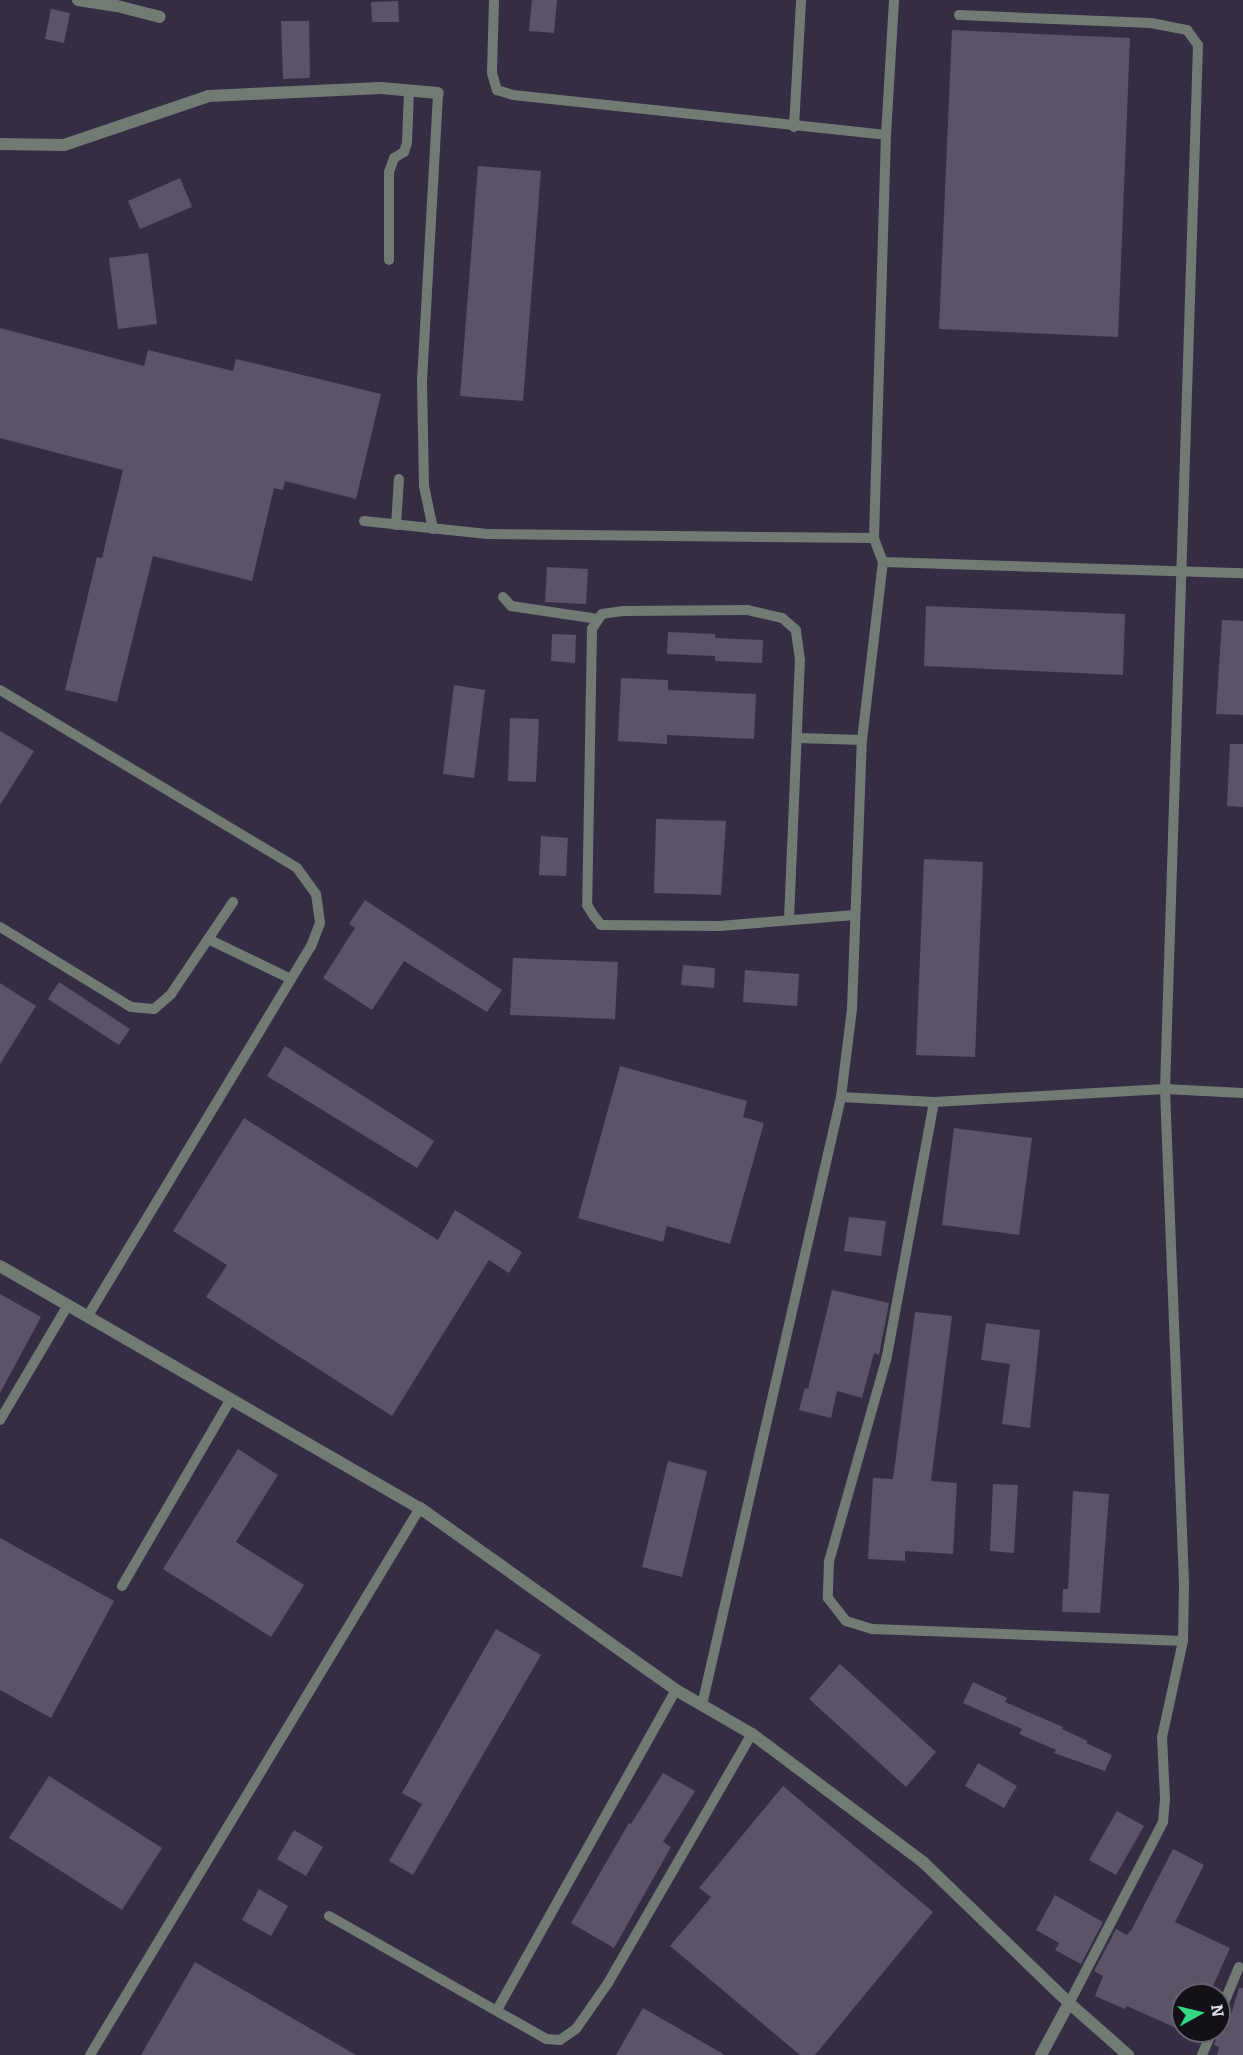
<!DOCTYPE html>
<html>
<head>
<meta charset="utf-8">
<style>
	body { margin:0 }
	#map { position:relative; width:1243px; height:2055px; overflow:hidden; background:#2b2536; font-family:Bitter,serif }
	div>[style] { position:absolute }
	.built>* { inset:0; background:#352d44 }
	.building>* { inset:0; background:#5b5467 }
	.lane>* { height:10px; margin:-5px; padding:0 5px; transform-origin:5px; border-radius:5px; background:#727a74 }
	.street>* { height:12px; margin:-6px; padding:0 6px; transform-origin:6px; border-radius:6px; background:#727a74 }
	span { translate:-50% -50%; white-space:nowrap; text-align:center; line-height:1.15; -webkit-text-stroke:5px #131018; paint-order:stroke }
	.north { position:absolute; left:1171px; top:1983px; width:60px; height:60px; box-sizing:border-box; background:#131018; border:2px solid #65616b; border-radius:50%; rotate:82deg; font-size:16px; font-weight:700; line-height:24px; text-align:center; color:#dfdbe7 }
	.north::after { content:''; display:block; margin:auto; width:21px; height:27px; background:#32d882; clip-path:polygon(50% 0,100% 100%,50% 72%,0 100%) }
</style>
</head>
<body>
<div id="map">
	<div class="built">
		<div style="clip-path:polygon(evenodd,0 0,1243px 0,1243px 2055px,0 2055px,0 0,1183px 1995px,1219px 1995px,1219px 2031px,1183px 2031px,1183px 1995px)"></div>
	</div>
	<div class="building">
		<div style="clip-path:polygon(532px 0,557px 0,554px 33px,529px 31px)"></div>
		<div style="clip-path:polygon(398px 1px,399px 22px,372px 22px,371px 2px)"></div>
		<div style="clip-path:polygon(51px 9px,70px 13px,64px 43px,45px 39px)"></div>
		<div style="clip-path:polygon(281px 21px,309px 21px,310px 78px,283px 79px)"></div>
		<div style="clip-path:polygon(952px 30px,1130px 38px,1118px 337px,939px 329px)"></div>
		<div style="clip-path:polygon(478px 166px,541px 171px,523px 401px,460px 396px)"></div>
		<div style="clip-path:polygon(180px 178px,192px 207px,140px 229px,128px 201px)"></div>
		<div style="clip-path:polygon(148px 253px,157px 324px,118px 329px,109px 258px)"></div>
		<div style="clip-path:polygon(0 328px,144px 366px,148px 350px,233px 371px,236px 359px,381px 394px,356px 499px,285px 481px,283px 490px,274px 488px,252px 581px,153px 556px,117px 702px,65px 690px,97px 557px,102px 558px,123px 470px,0 438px)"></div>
		<div style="clip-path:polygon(547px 567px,588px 569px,586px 604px,545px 602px)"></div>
		<div style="clip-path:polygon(926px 606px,1125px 614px,1123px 675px,924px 666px)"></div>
		<div style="clip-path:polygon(1222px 620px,1243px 621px,1243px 715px,1216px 714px)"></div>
		<div style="clip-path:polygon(668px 632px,715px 634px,715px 638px,763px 640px,762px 663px,715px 661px,715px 656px,667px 654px)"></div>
		<div style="clip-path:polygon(552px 634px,576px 635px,575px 663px,551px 661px)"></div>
		<div style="clip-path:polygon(621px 678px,668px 680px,668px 690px,756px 694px,754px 739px,667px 735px,667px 744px,618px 741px)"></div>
		<div style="clip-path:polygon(454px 685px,485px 690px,474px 778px,443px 774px)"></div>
		<div style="clip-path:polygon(510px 718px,539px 719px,536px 782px,508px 781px)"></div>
		<div style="clip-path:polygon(0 731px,34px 751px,0 805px)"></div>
		<div style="clip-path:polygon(1230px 744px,1243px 744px,1243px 807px,1227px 806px)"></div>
		<div style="clip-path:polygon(656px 819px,726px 821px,721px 895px,654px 893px)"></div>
		<div style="clip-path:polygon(541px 836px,568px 838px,566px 876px,539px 875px)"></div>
		<div style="clip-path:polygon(924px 859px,983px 862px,975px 1057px,916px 1055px)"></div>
		<div style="clip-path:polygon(365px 900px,502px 990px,487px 1012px,404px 961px,372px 1010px,323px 978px,355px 928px,349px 924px)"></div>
		<div style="clip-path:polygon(513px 958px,618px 962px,615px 1019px,510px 1015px)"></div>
		<div style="clip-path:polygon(683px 965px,715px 968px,714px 988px,681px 985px)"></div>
		<div style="clip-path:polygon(745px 970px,799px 974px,797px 1006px,743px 1002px)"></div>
		<div style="clip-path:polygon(59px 982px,130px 1029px,119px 1045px,48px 999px)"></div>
		<div style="clip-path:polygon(0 983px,36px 1006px,0 1064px)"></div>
		<div style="clip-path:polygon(285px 1046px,434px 1141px,417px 1168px,267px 1076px)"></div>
		<div style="clip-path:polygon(620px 1066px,747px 1101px,743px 1117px,764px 1123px,730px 1244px,667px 1226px,663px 1242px,578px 1218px)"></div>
		<div style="clip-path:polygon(244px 1118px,438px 1240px,455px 1210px,522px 1252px,509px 1273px,489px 1260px,392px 1416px,206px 1297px,227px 1265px,173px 1231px)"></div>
		<div style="clip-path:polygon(954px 1128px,1032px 1138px,1019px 1235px,942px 1225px)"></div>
		<div style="clip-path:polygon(849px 1217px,886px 1221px,881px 1256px,844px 1251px)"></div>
		<div style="clip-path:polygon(832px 1290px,889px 1303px,879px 1355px,874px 1353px,862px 1398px,837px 1391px,831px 1418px,799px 1410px,805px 1388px,808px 1389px)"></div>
		<div style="clip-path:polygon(0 1294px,41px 1317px,0 1393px)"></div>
		<div style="clip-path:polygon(915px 1312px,952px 1316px,931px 1481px,957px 1483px,953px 1554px,905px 1551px,905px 1561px,868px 1559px,873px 1478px,893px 1479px)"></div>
		<div style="clip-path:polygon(986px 1323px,1040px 1330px,1030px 1428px,1002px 1424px,1010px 1364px,981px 1360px)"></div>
		<div style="clip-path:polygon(238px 1449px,278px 1475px,236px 1542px,304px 1585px,271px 1637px,163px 1569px)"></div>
		<div style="clip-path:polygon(668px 1461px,707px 1471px,682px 1577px,642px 1567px)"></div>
		<div style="clip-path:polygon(993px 1484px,1018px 1485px,1014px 1553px,990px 1551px)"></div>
		<div style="clip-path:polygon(1073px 1491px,1109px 1494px,1100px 1613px,1062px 1612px,1063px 1589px,1068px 1589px)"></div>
		<div style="clip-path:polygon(0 1538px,114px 1601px,51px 1718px,0 1690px)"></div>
		<div style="clip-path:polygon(496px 1629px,541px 1655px,413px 1875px,389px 1861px,422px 1804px,402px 1793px)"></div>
		<div style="clip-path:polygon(840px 1664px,936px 1752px,906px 1787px,809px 1699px)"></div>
		<div style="clip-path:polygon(973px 1682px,1007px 1698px,1005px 1702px,1063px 1727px,1062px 1729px,1088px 1741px,1086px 1743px,1112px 1755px,1105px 1771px,1054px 1753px,1056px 1750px,1019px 1734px,1022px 1729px,963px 1703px)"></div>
		<div style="clip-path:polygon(978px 1763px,1017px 1786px,1004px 1808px,965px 1786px)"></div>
		<div style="clip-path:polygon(663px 1773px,695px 1791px,663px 1842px,671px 1847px,614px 1948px,571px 1923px,629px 1823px,631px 1824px)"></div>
		<div style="clip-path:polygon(49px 1776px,162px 1848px,122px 1910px,9px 1838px)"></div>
		<div style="clip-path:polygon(783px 1786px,933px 1912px,815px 2055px,800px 2055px,670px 1946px,711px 1897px,699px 1888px)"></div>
		<div style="clip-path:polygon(1117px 1811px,1144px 1826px,1116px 1875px,1089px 1860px)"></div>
		<div style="clip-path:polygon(294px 1830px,323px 1847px,306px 1876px,277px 1859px)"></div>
		<div style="clip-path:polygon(1173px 1849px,1204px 1865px,1175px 1922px,1230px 1948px,1209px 1995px,1183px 1995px,1183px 2031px,1204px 2031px,1201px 2039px,1127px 2006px,1125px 2009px,1095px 1996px,1103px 1976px,1094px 1971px,1116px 1929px,1127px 1935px,1132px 1929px)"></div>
		<div style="clip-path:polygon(259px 1889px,288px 1906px,271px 1936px,242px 1920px)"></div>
		<div style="clip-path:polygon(1055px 1895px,1103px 1922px,1081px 1964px,1055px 1950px,1059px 1943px,1036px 1930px)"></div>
		<div style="clip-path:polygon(195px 1962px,356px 2055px,141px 2055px)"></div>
		<div style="clip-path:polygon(1239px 1988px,1243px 1988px,1243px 2055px,1217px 2055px,1219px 2047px,1214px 2045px,1219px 2031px,1226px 2031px)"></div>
		<div style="clip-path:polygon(643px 2008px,725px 2055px,616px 2055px)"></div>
	</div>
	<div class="lane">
		<div style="left:494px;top:0;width:73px;rotate:91.6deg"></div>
		<div style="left:492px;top:73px;width:18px;rotate:74deg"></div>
		<div style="left:497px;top:90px;width:17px;rotate:17deg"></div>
		<div style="left:513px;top:95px;width:375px;rotate:6.1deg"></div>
		<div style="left:959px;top:15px;width:192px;rotate:2.4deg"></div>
		<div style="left:1151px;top:23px;width:37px;rotate:11deg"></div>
		<div style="left:1187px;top:30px;width:19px;rotate:54deg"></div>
		<div style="left:1198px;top:45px;width:1045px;rotate:91.81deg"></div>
		<div style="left:1165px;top:1089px;width:496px;rotate:87.8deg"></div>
		<div style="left:1184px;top:1585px;width:56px;rotate:91deg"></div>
		<div style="left:1183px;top:1641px;width:98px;rotate:102.3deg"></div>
		<div style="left:1162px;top:1737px;width:62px;rotate:87.2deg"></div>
		<div style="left:1165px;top:1799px;width:23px;rotate:95deg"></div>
		<div style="left:1163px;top:1822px;width:204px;rotate:117.4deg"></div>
		<div style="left:794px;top:127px;width:127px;rotate:-86.8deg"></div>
		<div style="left:389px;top:260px;width:88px;rotate:-90deg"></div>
		<div style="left:389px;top:172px;width:15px;rotate:-70deg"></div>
		<div style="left:394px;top:158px;width:12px;rotate:-31deg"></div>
		<div style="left:404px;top:152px;width:9px;rotate:-72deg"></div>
		<div style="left:407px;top:143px;width:53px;rotate:-87.8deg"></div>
		<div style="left:364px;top:521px;width:124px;rotate:6deg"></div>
		<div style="left:487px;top:534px;width:387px;rotate:0.6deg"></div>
		<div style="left:396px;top:525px;width:46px;rotate:-86.3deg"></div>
		<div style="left:433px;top:529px;width:44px;rotate:-101.8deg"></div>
		<div style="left:424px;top:486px;width:105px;rotate:-91.1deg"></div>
		<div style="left:422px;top:381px;width:288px;rotate:-86.8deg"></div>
		<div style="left:883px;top:562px;width:360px;rotate:1.8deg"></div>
		<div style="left:503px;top:597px;width:12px;rotate:48deg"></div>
		<div style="left:511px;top:606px;width:88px;rotate:8.5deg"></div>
		<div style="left:0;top:690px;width:346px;rotate:30.9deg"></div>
		<div style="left:297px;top:868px;width:32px;rotate:54deg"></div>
		<div style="left:316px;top:894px;width:29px;rotate:82deg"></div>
		<div style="left:320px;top:923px;width:25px;rotate:111deg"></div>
		<div style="left:311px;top:946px;width:432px;rotate:121.1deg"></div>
		<div style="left:798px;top:738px;width:64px;rotate:1.8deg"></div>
		<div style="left:789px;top:920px;width:260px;rotate:-87.6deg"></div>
		<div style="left:800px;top:660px;width:30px;rotate:-98deg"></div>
		<div style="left:796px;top:630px;width:18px;rotate:-139deg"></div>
		<div style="left:782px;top:618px;width:35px;rotate:-167deg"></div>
		<div style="left:748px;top:610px;width:125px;rotate:179.5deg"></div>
		<div style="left:623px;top:611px;width:21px;rotate:172deg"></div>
		<div style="left:602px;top:614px;width:18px;rotate:124deg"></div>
		<div style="left:592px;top:629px;width:276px;rotate:91deg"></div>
		<div style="left:587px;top:905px;width:13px;rotate:58deg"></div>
		<div style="left:594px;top:916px;width:11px;rotate:52deg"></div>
		<div style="left:601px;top:925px;width:119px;rotate:0.5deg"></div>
		<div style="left:720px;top:926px;width:135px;rotate:-4.7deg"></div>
		<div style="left:0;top:927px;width:153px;rotate:31.4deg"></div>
		<div style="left:131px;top:1007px;width:23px;rotate:5deg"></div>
		<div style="left:154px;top:1009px;width:23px;rotate:-41deg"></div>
		<div style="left:171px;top:994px;width:111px;rotate:-56deg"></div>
		<div style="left:208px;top:939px;width:92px;rotate:25.7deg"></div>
		<div style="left:841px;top:1097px;width:93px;rotate:3.1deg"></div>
		<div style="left:934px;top:1102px;width:231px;rotate:-3.2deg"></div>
		<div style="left:1165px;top:1089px;width:78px;rotate:2.9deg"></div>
		<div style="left:934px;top:1102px;width:262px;rotate:100.5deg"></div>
		<div style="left:886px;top:1360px;width:210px;rotate:105.8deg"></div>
		<div style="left:829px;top:1562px;width:36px;rotate:92deg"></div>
		<div style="left:828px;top:1598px;width:29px;rotate:52deg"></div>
		<div style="left:846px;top:1621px;width:28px;rotate:17deg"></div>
		<div style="left:873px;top:1629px;width:310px;rotate:2.2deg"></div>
		<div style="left:0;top:1420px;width:134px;rotate:-59.4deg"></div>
		<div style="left:122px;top:1586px;width:216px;rotate:-59.8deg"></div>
		<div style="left:702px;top:1705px;width:624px;rotate:-77.12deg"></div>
		<div style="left:841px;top:1097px;width:89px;rotate:-82.9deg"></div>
		<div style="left:852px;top:1009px;width:269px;rotate:-87.9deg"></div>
		<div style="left:862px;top:740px;width:179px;rotate:-83.3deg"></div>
		<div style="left:883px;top:562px;width:26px;rotate:-111deg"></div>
		<div style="left:874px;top:538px;width:403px;rotate:-88.3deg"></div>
		<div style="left:886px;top:135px;width:135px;rotate:-86.6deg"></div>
		<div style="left:329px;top:1916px;width:249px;rotate:29.5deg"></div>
		<div style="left:546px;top:2039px;width:14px;rotate:4deg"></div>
		<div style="left:560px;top:2040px;width:19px;rotate:-35deg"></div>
		<div style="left:576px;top:2029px;width:56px;rotate:-55.2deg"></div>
		<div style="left:608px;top:1983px;width:288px;rotate:-60deg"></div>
		<div style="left:497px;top:2010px;width:367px;rotate:-60.8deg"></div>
		<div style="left:1219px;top:2015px;width:52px;rotate:-67.4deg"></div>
		<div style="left:90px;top:2055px;width:639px;rotate:-58.9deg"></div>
		<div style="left:1202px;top:2055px;width:26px;rotate:-67deg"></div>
	</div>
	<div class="street">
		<div style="left:78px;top:0;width:39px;rotate:9deg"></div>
		<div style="left:117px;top:6px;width:44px;rotate:14.3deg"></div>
		<div style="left:0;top:144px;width:64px;rotate:0.9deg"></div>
		<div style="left:64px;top:145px;width:153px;rotate:-18.7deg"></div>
		<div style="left:209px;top:96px;width:172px;rotate:-2.7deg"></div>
		<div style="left:381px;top:88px;width:57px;rotate:5deg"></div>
		<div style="left:0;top:1266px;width:485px;rotate:30deg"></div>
		<div style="left:420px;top:1508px;width:314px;rotate:35.4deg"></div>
		<div style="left:676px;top:1690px;width:88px;rotate:30.1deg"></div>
		<div style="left:752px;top:1734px;width:214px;rotate:36.8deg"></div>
		<div style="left:923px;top:1862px;width:203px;rotate:44deg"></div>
		<div style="left:1069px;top:2003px;width:79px;rotate:41.4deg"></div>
		<div style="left:1041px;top:2055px;width:59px;rotate:-61.7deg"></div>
	</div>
	<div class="north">N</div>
</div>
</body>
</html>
